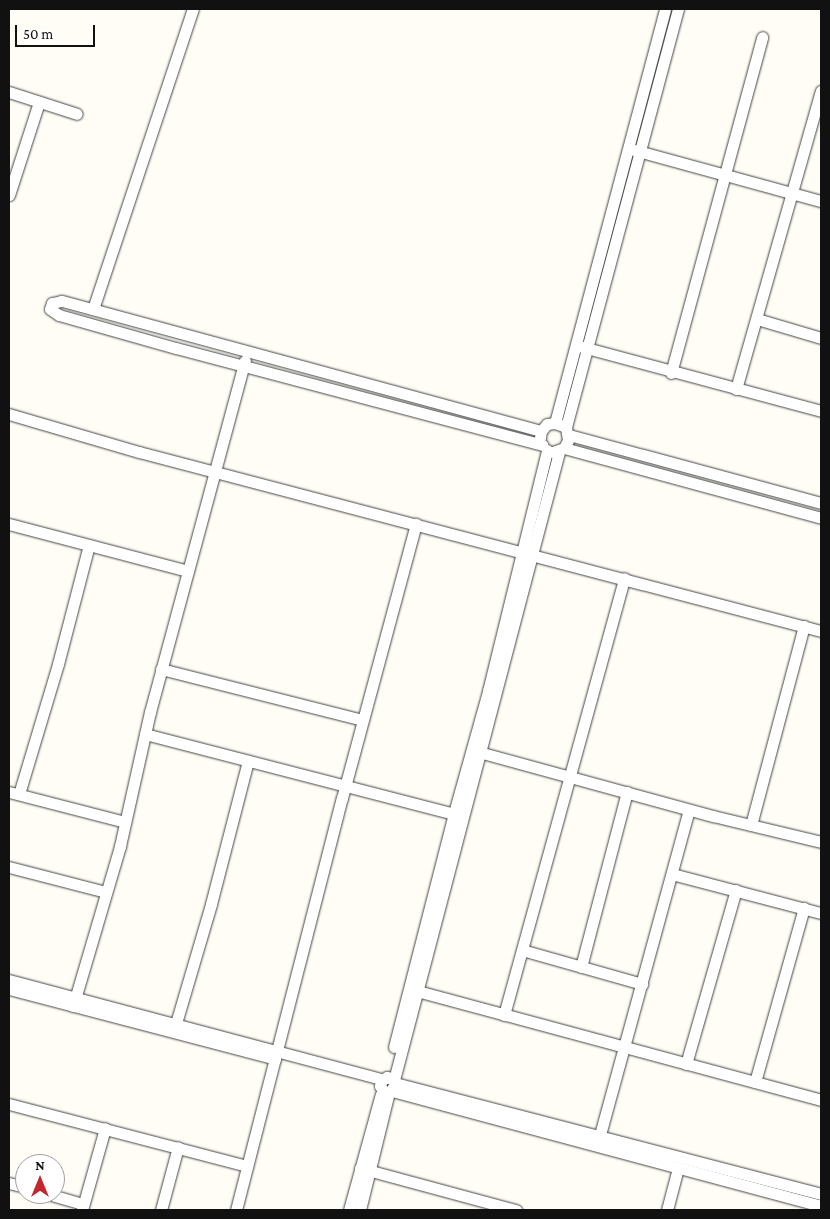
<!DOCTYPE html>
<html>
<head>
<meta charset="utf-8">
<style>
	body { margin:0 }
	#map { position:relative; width:830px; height:1219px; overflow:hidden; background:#fffdf5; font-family:"Crimson Pro",serif }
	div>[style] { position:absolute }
	.roads { filter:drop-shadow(0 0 1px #444) drop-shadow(0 0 1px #444) }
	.minor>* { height:11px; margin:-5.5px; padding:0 5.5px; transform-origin:5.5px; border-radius:5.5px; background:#fff }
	span { translate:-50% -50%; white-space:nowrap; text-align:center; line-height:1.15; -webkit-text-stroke:5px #fff; paint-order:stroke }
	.frame { position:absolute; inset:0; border:10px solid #111; pointer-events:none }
	.north { position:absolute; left:15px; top:1154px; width:50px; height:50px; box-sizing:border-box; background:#fff; border:1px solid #a0a0a0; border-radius:50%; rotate:0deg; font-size:14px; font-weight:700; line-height:20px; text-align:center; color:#111 }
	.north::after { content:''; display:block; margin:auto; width:18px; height:22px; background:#c4262e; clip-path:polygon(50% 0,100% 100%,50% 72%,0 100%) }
	.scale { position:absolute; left:15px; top:25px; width:80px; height:22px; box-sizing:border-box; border:2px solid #111; border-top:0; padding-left:6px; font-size:15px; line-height:18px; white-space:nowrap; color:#111; -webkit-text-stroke:4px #fff; paint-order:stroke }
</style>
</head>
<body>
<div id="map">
	<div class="roads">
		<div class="minor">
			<div style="left:9px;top:92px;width:71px;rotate:17.9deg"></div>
			<div style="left:634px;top:150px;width:194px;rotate:15.3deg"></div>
			<div style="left:9px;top:195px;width:98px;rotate:-72.1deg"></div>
			<div style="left:93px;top:309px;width:316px;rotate:-71.6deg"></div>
			<div style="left:757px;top:319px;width:67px;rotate:16.5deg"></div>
			<div style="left:579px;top:346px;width:251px;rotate:15deg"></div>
			<div style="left:671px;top:373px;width:348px;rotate:-74.8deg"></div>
			<div style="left:736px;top:389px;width:310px;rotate:-74.1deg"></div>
			<div style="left:9px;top:414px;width:135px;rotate:16.3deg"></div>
			<div style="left:139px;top:452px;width:705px;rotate:14.71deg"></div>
			<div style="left:555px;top:423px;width:428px;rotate:-75.1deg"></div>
			<div style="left:541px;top:431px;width:497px;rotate:-164.8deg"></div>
			<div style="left:61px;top:301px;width:9px;rotate:167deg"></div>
			<div style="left:52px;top:303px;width:6px;rotate:108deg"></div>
			<div style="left:50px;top:309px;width:11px;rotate:34deg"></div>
			<div style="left:59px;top:315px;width:122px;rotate:15.8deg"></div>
			<div style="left:176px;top:348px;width:379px;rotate:14.8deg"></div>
			<div style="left:569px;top:435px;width:261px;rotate:15.1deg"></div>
			<div style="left:540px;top:438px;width:7px;rotate:-82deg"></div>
			<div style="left:541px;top:431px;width:9px;rotate:-49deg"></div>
			<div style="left:547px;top:424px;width:8px;rotate:-7deg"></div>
			<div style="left:555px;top:423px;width:12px;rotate:20deg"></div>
			<div style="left:564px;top:448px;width:266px;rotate:15.2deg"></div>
			<div style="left:553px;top:452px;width:12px;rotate:-20deg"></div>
			<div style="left:564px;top:448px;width:9px;rotate:-63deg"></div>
			<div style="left:568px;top:440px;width:13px;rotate:-99deg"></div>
			<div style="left:566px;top:427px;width:433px;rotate:-75deg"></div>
			<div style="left:9px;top:524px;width:185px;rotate:14.7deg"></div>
			<div style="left:161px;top:669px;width:208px;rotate:14.2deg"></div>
			<div style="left:145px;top:734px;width:324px;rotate:14.5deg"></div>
			<div style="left:475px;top:751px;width:247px;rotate:15.3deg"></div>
			<div style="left:713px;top:816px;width:111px;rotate:13.5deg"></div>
			<div style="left:9px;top:792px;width:120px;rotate:14.5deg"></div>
			<div style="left:19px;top:794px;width:136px;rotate:-73.3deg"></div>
			<div style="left:58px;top:664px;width:123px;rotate:-75.4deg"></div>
			<div style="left:751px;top:825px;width:206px;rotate:-75.1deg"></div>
			<div style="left:9px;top:867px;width:100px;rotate:14.5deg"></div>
			<div style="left:672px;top:874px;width:154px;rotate:14.7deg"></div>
			<div style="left:522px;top:950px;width:125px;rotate:15.8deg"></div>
			<div style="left:581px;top:967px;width:181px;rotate:-75.3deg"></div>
			<div style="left:9px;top:980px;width:386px;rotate:14.9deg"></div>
			<div style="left:9px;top:989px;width:275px;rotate:14.7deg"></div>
			<div style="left:410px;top:989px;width:426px;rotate:15.1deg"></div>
			<div style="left:73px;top:1006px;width:167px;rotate:-73.6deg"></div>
			<div style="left:120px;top:846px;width:137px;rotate:-77.4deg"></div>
			<div style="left:150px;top:712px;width:364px;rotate:-74.9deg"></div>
			<div style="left:504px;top:1015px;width:453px;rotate:-74.6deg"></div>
			<div style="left:174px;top:1030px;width:131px;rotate:-73.6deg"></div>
			<div style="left:211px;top:904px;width:148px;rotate:-75.5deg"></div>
			<div style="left:394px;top:1047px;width:242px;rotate:-75.6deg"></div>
			<div style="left:454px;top:813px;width:127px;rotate:-74.4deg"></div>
			<div style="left:488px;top:691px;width:248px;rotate:-76.2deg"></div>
			<div style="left:686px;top:1064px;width:181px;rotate:-74deg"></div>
			<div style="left:394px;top:1080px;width:649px;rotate:-75.28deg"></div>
			<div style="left:755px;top:1082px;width:181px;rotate:-74.3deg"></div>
			<div style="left:395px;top:1083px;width:440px;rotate:14.6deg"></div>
			<div style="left:392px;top:1091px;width:444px;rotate:15deg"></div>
			<div style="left:9px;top:1104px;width:246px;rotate:14.6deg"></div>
			<div style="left:598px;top:1142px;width:344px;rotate:-74.7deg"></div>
			<div style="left:360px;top:1168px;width:162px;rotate:15.1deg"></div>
			<div style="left:9px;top:1183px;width:16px;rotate:14deg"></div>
			<div style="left:48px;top:1194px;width:36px;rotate:16deg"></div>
			<div style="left:82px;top:1210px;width:85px;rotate:-74.3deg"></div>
			<div style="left:161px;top:1210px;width:65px;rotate:-74.9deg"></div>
			<div style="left:236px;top:1210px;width:425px;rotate:-75.6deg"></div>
			<div style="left:342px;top:798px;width:284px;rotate:-74.9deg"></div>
			<div style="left:349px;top:1210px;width:120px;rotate:-74.6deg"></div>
			<div style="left:360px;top:1210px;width:122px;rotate:-76.2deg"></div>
			<div style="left:389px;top:1092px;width:9px;rotate:-49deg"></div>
			<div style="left:395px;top:1085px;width:5px;rotate:-101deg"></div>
			<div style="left:394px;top:1080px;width:8px;rotate:-157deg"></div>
			<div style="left:387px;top:1077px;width:7px;rotate:146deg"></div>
			<div style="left:381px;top:1081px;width:5px;rotate:101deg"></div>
			<div style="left:380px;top:1086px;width:7px;rotate:56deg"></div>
			<div style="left:384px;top:1092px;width:5px"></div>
			<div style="left:667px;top:1210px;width:43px;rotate:-75.3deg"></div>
		</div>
	</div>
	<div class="frame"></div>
	<div class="north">N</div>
	<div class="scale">50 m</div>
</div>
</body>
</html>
